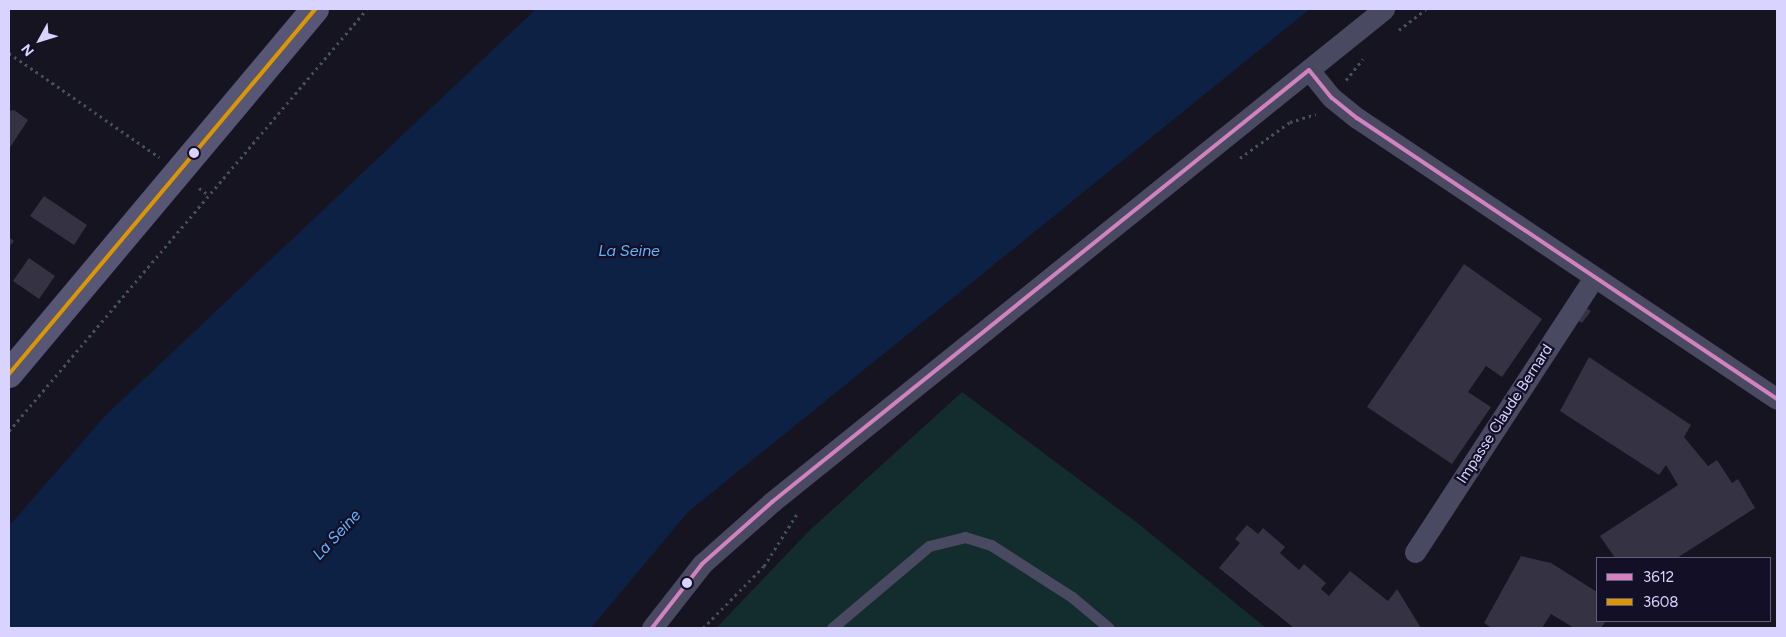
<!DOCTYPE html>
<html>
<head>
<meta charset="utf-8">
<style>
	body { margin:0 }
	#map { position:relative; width:1786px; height:637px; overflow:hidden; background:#161421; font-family:Figtree,sans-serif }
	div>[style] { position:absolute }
	.green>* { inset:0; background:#132c2d }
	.water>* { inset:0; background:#0d2144 }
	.building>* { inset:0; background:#343243 }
	.path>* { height:3px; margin-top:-1.5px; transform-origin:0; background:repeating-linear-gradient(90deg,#44505f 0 2.5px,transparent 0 6.5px) }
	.lane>* { height:11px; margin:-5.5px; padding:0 5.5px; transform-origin:5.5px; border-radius:5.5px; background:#4a4962 }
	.street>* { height:21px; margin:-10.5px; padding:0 10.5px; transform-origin:10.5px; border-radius:10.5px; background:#4a4962 }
	.secondary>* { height:28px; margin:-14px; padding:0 14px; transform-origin:14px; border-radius:14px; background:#575674 }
	.bus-1>* { height:4px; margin:-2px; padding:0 2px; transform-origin:2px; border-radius:2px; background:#d282be }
	.bus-2>* { height:4px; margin:-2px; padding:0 2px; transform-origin:2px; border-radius:2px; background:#dc9600 }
	.dots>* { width:14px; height:14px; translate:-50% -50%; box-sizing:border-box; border:2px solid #130f26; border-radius:50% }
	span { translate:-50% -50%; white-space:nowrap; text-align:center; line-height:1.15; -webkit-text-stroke:4.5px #130f26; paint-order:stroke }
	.street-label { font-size:15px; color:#d9d4ff }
	.water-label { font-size:16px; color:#62b6ff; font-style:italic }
	.frame { position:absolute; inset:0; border:10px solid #d9d4ff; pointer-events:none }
	.legend { position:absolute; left:1596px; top:557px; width:175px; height:65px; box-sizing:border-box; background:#130f26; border:1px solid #625e7d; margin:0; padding:6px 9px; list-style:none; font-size:15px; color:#d9d4ff }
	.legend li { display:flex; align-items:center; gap:10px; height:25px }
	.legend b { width:25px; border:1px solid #625e7d }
	.north { position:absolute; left:15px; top:15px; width:50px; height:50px; -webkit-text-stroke:4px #130f26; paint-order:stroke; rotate:231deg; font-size:14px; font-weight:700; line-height:20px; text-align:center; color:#d9d4ff }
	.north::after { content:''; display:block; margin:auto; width:18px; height:22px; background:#d9d4ff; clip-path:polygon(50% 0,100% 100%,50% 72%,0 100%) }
</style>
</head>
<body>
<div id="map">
	<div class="green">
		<div style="clip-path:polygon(962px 392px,1140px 525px,1266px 628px,716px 628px,810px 530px)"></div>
	</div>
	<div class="water">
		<div style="clip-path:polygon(536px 9px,1310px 9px,688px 512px,591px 628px,9px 628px,9px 526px,106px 415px)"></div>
	</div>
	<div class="building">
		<div style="clip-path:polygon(14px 110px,28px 120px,9px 149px,9px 111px)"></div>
		<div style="clip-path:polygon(44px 196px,87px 225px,74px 245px,30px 216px)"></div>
		<div style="clip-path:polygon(9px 237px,14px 241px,9px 247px)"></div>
		<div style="clip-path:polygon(29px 258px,55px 276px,39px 299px,13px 281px)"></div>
		<div style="clip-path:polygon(1464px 264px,1542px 319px,1502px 377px,1486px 366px,1468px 392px,1491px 407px,1452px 464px,1367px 407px)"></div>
		<div style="clip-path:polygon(1584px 306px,1591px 311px,1582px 323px,1575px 319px)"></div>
		<div style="clip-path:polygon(1589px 357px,1691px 425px,1684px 437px,1708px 466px,1717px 460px,1732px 483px,1738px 479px,1755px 508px,1677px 558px,1615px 558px,1600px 536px,1678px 485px,1666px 465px,1659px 475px,1560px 411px)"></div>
		<div style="clip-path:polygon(1247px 525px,1258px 534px,1263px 528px,1285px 547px,1280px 553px,1299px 570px,1304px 564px,1326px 583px,1321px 589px,1329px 596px,1350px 571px,1388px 601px,1397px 589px,1421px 628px,1294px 628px,1219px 568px,1240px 543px,1235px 539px)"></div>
		<div style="clip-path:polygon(1521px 556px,1551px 563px,1597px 592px,1597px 621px,1606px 621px,1601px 628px,1574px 628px,1551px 614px,1542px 628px,1492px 628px,1484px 623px)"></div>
	</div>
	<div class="path">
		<div style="left:1399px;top:30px;width:34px;rotate:-38deg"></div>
		<div style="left:9px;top:53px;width:183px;rotate:34.7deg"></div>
		<div style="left:1346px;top:80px;width:27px;rotate:-51deg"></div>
		<div style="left:1240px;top:158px;width:62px;rotate:-35.8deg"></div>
		<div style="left:1290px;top:122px;width:27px;rotate:-17deg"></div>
		<div style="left:199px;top:188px;width:12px;rotate:35deg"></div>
		<div style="left:9px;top:431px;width:553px;rotate:-49.69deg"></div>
		<div style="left:703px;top:628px;width:87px;rotate:-45.5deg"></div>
		<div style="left:764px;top:566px;width:62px;rotate:-57.6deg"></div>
	</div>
	<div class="lane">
		<div style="left:832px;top:628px;width:127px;rotate:-40.2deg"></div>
		<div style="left:929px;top:546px;width:37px;rotate:-14deg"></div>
		<div style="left:965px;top:537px;width:27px;rotate:17deg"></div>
		<div style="left:991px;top:545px;width:96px;rotate:32.7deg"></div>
		<div style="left:1072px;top:597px;width:48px;rotate:40deg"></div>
	</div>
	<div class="street">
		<div style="left:1309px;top:70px;width:36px;rotate:51deg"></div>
		<div style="left:1332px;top:98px;width:32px;rotate:39deg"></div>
		<div style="left:1357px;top:118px;width:505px;rotate:33.78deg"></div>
		<div style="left:1415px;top:552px;width:328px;rotate:-56.9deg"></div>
		<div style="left:652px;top:628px;width:81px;rotate:-52deg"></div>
		<div style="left:702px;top:564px;width:94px;rotate:-41.5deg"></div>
		<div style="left:772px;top:502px;width:786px;rotate:-38.85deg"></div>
	</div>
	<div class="secondary">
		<div style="left:9px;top:374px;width:476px;rotate:-50deg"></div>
	</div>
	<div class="bus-1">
		<div style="left:652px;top:628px;width:81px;rotate:-52deg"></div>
		<div style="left:702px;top:564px;width:94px;rotate:-41.5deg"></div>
		<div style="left:772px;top:502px;width:689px;rotate:-38.82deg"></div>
		<div style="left:1309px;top:70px;width:36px;rotate:51deg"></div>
		<div style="left:1332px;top:98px;width:32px;rotate:39deg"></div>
		<div style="left:1357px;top:118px;width:505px;rotate:33.78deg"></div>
	</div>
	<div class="bus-2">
		<div style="left:9px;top:374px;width:476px;rotate:-50deg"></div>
	</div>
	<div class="dots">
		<div style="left:194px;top:153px;background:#d9d4ff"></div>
		<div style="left:687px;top:583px;background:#d9d4ff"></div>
	</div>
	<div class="street-label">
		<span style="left:1505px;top:414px;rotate:-57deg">Impasse Claude Bernard</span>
	</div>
	<div class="water-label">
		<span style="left:629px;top:251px">La Seine</span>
		<span style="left:337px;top:535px;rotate:-47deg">La Seine</span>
	</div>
	<div class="frame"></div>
	<ul class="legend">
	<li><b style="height:6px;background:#d282be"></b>3612</li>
	<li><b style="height:6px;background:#dc9600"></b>3608</li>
	</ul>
	<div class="north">N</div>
</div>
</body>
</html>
